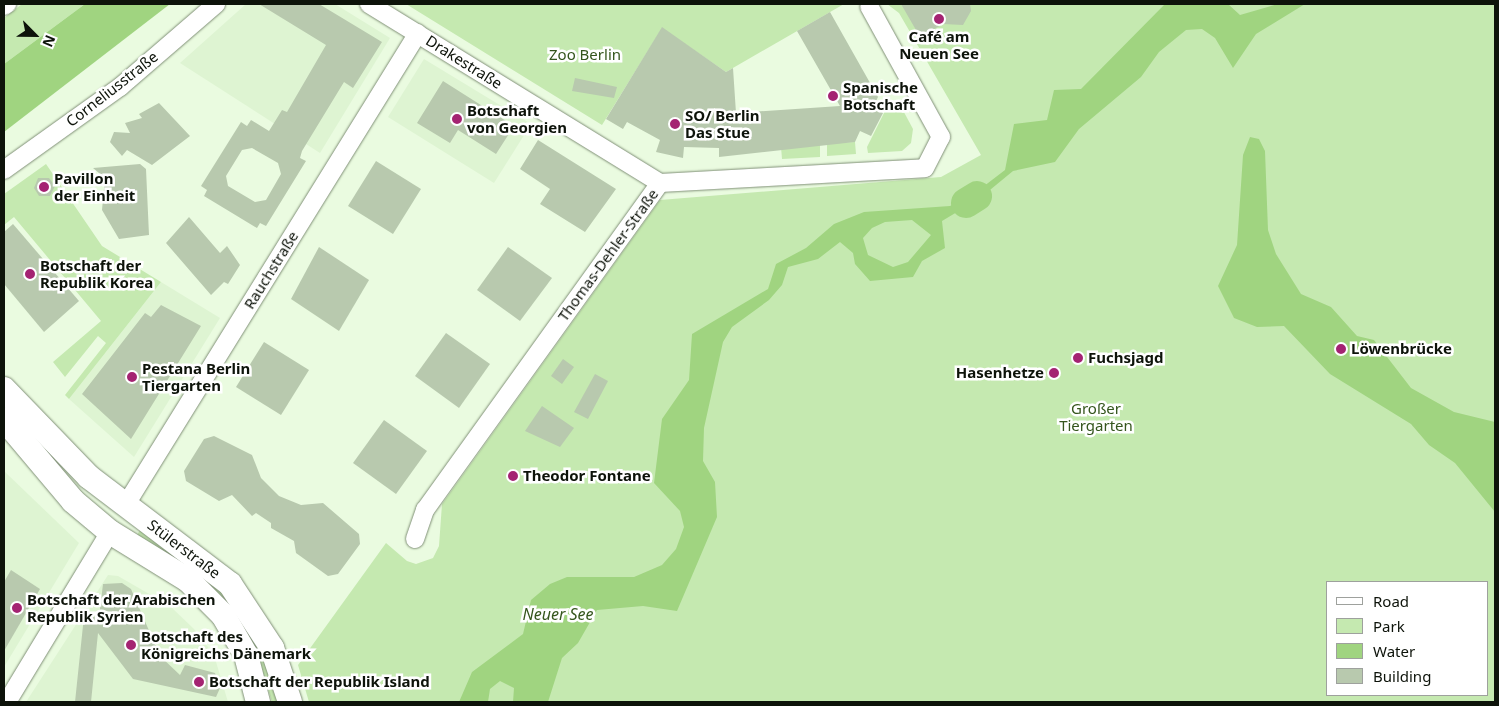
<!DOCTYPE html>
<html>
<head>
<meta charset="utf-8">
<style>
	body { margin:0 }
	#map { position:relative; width:1499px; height:706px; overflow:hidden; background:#eafbe0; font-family:"Noto Sans",sans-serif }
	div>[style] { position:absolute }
	.built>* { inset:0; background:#def4d2 }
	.green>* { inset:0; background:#c5e9b0 }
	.water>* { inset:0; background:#a0d480 }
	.river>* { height:30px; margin:-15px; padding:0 15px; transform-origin:15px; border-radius:15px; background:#a0d480 }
	.building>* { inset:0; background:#b8c9ae }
	.roads { filter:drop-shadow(0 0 1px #809077) drop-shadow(0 0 1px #809077) }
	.minor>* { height:18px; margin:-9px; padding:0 9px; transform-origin:9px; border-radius:9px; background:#fff }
	.secondary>* { height:24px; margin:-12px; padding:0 12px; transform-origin:12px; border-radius:12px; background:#fff }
	.dots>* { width:14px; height:14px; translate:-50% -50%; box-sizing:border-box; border:2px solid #fff; border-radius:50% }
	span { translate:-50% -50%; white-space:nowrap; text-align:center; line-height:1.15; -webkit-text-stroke:5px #fff; paint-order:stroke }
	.poi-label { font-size:15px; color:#0d130a; font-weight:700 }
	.left { translate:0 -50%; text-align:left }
	.right { translate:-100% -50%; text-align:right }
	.park-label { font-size:15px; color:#34551c }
	.street-label { font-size:15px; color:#0d130a }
	.water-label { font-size:16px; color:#35561d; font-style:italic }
	.frame { position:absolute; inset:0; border:5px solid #0d130a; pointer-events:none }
	.legend { position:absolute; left:1326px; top:581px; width:162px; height:115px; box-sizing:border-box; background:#fff; border:1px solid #9ea19d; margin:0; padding:6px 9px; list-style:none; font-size:15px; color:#0d130a }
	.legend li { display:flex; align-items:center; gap:10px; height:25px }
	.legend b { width:25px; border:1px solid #9ea19d }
	.north { position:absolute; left:10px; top:10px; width:50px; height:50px; -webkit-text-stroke:4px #fff; paint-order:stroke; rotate:113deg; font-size:14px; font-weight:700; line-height:20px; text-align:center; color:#0d130a }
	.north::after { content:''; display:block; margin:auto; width:18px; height:22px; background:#0d130a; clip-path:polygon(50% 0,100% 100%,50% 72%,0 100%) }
</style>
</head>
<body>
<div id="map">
	<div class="built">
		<div style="clip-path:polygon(246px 4px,335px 4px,390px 38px,320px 153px,180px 63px)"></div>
		<div style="clip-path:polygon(424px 59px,531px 124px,494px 183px,388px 117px)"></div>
		<div style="clip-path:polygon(161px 282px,220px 318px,134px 457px,69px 399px)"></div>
		<div style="clip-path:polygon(4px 471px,79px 543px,4px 667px)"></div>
		<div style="clip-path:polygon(108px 575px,118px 576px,170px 606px,194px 629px,214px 655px,228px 702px,26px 702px)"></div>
	</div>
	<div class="green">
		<div style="clip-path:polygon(22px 4px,85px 4px,4px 64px,4px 18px)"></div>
		<div style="clip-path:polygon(406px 4px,844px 4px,726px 72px,662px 28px,602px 125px)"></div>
		<div style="clip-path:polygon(evenodd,887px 4px,1495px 4px,1495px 702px,309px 702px,298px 665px,386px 543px,407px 561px,416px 564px,433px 558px,439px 546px,442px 504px,660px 200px,941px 177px,981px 155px,899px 13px,887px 4px,1328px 582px,1488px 582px,1488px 695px,1328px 695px,1328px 582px)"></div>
		<div style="clip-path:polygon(898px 101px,913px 129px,911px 143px,902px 151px,868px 153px,867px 147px,887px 107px)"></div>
		<div style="clip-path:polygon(855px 142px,856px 154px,827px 156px,827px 143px)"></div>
		<div style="clip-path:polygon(820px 144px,820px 157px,782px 159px,781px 147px)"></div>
		<div style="clip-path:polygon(46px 164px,102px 246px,161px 282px,69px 399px,65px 395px,106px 343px,98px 336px,65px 377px,53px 362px,101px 321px,14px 217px,4px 225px,4px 194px)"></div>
		<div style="clip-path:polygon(141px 528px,216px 584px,252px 628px,281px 702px,272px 702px,261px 666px,135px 539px)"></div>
	</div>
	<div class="water">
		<div style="clip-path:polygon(85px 4px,170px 4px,4px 132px,4px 64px)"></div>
		<div style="clip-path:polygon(1165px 4px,1228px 4px,1240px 15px,1278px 4px,1305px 4px,1256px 34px,1233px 68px,1215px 38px,1202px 29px,1186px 30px,1159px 52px,1141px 77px,1079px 129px,1055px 162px,1013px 171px,979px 199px,975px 193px,1005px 170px,1014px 124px,1047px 120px,1054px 90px,1081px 89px)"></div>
		<div style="clip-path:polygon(1250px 137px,1259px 139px,1265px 151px,1268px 230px,1276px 254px,1301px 294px,1331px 307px,1357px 336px,1374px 340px,1411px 388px,1454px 412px,1495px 422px,1495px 512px,1455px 463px,1429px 445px,1411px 424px,1330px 374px,1284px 326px,1257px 327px,1234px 318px,1218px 286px,1237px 245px,1243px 155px)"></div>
		<div style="clip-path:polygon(evenodd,964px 199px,967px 206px,942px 221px,945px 248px,922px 261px,913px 277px,870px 281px,855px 264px,853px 253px,840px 242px,818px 259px,788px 267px,782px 285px,769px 300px,732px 327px,723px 342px,704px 428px,703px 461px,715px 482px,717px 517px,677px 611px,643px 606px,597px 610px,578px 643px,562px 658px,548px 702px,513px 702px,514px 688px,500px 681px,490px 689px,488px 702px,459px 702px,472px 672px,523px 634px,531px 600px,550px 584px,567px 577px,634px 577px,662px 565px,676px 549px,684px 527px,680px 511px,654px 483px,662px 419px,689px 380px,692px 334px,768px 289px,776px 264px,806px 248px,834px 224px,864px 212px,950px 206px,964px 199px,912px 220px,931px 235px,908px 262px,893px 267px,868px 255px,863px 238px,872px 228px,885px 222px,912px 220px)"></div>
	</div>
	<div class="river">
		<div style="left:966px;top:203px;width:13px;rotate:-32deg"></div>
	</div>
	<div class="building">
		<div style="clip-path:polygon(evenodd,259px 4px,319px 4px,382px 42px,353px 88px,344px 82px,302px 151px,300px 158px,306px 161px,266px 226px,260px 223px,257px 228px,204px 196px,207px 190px,201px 186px,241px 122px,247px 126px,251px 120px,269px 131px,282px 110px,287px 112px,326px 45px,259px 4px,252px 148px,278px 163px,281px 174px,266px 200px,255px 202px,228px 186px,226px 176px,242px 150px,252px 148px)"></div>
		<div style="clip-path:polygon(901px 4px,970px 4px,971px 11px,963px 25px,943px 24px,920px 37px)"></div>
		<div style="clip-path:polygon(830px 12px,878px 97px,873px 107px,883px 113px,871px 136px,860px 131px,855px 142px,719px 157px,719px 148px,684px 147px,683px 158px,656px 152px,660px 140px,627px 122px,623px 129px,606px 119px,662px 27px,726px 72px,733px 68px,736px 113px,840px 106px,797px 31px)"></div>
		<div style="clip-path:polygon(575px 78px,617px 87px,614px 98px,572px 91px)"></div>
		<div style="clip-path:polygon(443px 81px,514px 126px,496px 154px,458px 130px,450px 143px,417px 123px)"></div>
		<div style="clip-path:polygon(159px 103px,190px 136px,152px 165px,127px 150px,122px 156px,110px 142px,114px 132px,130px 133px,125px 123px,142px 118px,139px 114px)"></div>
		<div style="clip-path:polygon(538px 140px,616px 189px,585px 232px,540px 204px,550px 189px,520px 169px)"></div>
		<div style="clip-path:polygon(376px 161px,421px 189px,393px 234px,348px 206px)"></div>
		<div style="clip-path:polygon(140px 164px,146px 169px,149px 235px,119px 239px,102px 210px,105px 178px,93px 168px)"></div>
		<div style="clip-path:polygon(38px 178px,49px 178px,55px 186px,50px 196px,39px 196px,34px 188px)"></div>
		<div style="clip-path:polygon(189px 217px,220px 253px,227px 246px,240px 265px,228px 284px,224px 282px,211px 295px,166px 243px)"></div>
		<div style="clip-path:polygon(13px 224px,79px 301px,44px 332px,4px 284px,4px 232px)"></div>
		<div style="clip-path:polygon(319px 247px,369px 280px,339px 331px,291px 299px)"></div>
		<div style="clip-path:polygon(508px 247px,552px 278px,520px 321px,477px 290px)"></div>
		<div style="clip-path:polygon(161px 305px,201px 326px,131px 439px,82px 394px,145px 313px,151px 317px)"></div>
		<div style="clip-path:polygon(446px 333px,490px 364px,459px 408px,415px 376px)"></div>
		<div style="clip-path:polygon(264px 342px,309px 370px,281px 415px,236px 387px)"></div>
		<div style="clip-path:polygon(563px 359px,574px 367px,562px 384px,551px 376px)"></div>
		<div style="clip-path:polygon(595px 374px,608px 381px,588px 419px,574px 412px)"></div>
		<div style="clip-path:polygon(542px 406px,574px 428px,560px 447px,525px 431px)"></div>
		<div style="clip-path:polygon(384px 420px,427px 451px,396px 494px,353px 463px)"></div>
		<div style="clip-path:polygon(214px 436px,252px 455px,261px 478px,279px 496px,301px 505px,323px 503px,359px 534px,360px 544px,338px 574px,328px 576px,296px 553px,294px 541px,271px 528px,271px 523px,256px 513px,252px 516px,232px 495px,219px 501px,186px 481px,184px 471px,204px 439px)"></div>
		<div style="clip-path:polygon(11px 570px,40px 589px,4px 651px,4px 582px)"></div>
		<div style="clip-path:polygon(122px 583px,131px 589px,160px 656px,180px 675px,185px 665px,215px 673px,220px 688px,216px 697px,133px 679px,98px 633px,91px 702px,75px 702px,84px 616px,99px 617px,103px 584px)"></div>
	</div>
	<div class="roads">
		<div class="minor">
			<div style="left:369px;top:4px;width:342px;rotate:31.6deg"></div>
			<div style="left:4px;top:6px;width:4px;rotate:-34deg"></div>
			<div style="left:4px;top:170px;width:143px;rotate:-35.6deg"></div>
			<div style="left:120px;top:87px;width:127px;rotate:-40.8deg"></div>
			<div style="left:660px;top:183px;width:265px;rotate:-3.2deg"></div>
			<div style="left:925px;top:168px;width:35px;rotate:-63deg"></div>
			<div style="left:941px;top:137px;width:149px;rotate:-118.8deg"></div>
			<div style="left:125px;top:506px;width:556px;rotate:-58.22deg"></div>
			<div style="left:415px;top:539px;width:31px;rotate:-71deg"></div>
			<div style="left:425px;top:510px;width:403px;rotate:-54.3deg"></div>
			<div style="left:7px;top:702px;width:199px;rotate:-58.8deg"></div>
		</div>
		<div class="secondary">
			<div style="left:4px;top:389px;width:122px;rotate:46deg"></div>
			<div style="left:89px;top:477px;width:177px;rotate:37.2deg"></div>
			<div style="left:230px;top:584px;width:77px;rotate:56.7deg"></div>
			<div style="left:272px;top:648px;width:57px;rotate:71.6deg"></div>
			<div style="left:4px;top:419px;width:107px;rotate:49.9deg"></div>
			<div style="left:73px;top:501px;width:48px;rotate:40deg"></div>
			<div style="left:110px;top:532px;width:92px;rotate:31.6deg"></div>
			<div style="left:188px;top:580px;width:49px;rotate:45deg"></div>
			<div style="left:223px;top:615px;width:46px;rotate:60.1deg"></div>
			<div style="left:246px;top:655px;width:49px;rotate:75.7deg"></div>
		</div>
	</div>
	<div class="dots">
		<div style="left:939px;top:19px;background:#a42372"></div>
		<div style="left:833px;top:96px;background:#a42372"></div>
		<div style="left:457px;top:119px;background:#a42372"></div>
		<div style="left:675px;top:124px;background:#a42372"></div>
		<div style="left:44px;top:187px;background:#a42372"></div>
		<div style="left:30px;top:274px;background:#a42372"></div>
		<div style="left:1341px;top:349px;background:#a42372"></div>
		<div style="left:1078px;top:358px;background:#a42372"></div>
		<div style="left:1054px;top:373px;background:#a42372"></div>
		<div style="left:132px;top:377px;background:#a42372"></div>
		<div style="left:513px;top:476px;background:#a42372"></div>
		<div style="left:17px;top:608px;background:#a42372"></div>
		<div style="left:131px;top:645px;background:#a42372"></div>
		<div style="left:199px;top:682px;background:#a42372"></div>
	</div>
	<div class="poi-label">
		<span style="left:939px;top:45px">Café am<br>Neuen See</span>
		<span class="left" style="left:843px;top:96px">Spanische<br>Botschaft</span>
		<span class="left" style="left:467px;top:119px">Botschaft<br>von Georgien</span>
		<span class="left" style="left:685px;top:124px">SO/ Berlin<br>Das Stue</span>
		<span class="left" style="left:54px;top:187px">Pavillon<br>der Einheit</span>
		<span class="left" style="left:40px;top:274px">Botschaft der<br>Republik Korea</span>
		<span class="left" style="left:1351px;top:349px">Löwenbrücke</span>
		<span class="left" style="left:1088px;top:358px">Fuchsjagd</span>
		<span class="left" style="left:142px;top:377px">Pestana Berlin<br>Tiergarten</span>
		<span class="right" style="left:1044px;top:373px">Hasenhetze</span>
		<span class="left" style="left:523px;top:476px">Theodor Fontane</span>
		<span class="left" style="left:27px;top:608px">Botschaft der Arabischen<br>Republik Syrien</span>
		<span class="left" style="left:141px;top:645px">Botschaft des<br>Königreichs Dänemark</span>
		<span class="left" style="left:209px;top:682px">Botschaft der Republik Island</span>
	</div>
	<div class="park-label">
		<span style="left:585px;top:55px">Zoo Berlin</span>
		<span style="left:1096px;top:417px">Großer<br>Tiergarten</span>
	</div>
	<div class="street-label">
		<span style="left:464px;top:62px;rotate:32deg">Drakestraße</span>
		<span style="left:112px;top:89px;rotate:-38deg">Corneliusstraße</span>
		<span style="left:608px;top:255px;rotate:-54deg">Thomas-Dehler-Straße</span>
		<span style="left:271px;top:270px;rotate:-58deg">Rauchstraße</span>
		<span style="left:184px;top:549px;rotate:37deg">Stülerstraße</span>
	</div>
	<div class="water-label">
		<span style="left:558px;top:614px">Neuer See</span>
	</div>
	<div class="frame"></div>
	<ul class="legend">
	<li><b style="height:6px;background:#fff"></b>Road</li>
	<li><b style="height:14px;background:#c5e9b0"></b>Park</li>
	<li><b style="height:14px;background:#a0d480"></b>Water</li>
	<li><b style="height:14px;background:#b8c9ae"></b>Building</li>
	</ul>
	<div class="north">N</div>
</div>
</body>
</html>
